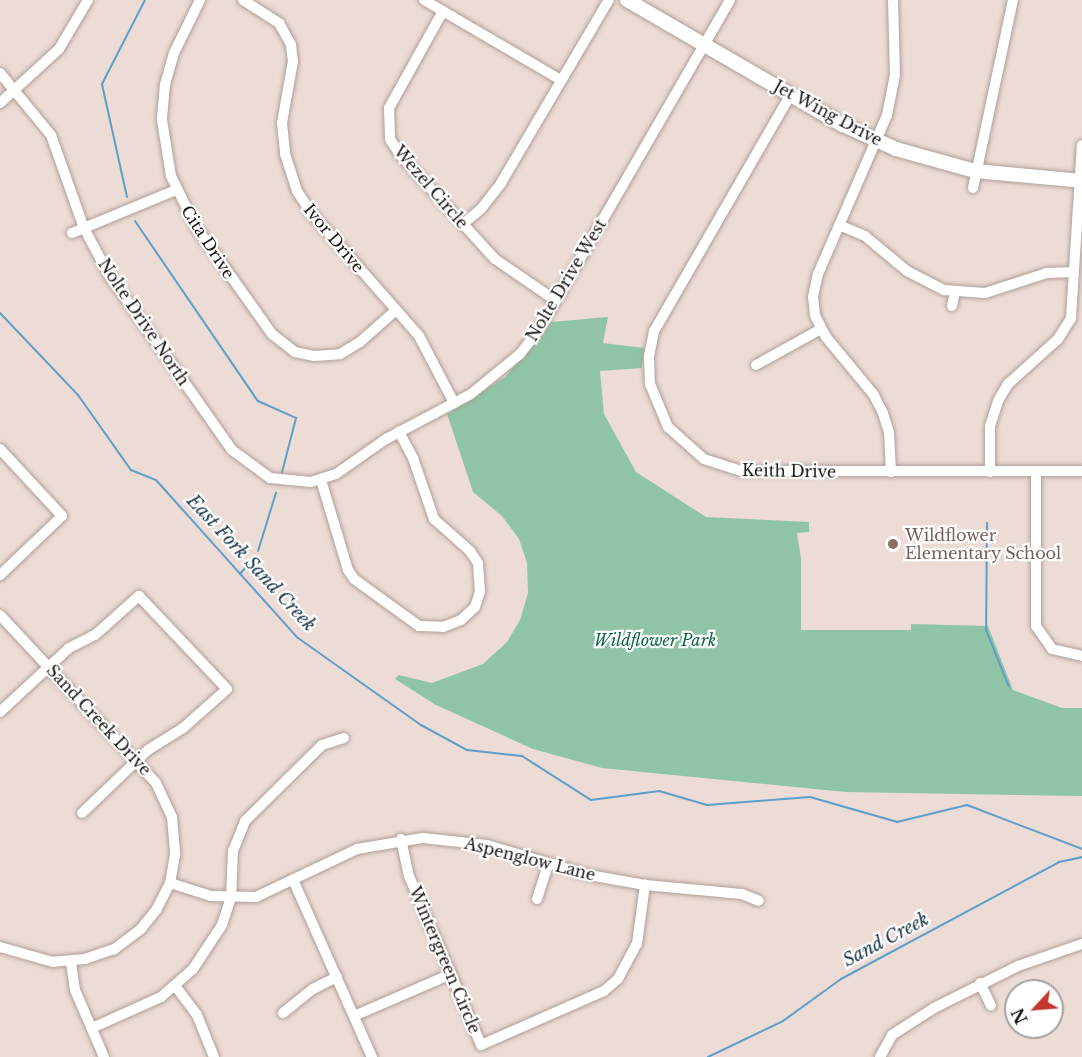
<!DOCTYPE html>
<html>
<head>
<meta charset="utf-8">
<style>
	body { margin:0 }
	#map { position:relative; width:1082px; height:1057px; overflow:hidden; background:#eddcd5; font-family:"Libre Baskerville",serif }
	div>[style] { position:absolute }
	.green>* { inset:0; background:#8fc5a6 }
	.stream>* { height:2px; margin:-1px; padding:0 1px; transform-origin:1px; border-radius:1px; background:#5c9fc9 }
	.roads { filter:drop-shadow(0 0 2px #af9f98) drop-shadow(0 0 2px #af9f98) }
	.minor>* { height:10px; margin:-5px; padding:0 5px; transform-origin:5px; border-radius:5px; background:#fff }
	.secondary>* { height:14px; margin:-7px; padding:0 7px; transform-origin:7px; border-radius:7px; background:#fff }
	.dots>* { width:16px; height:16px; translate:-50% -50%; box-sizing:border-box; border:3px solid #fff; border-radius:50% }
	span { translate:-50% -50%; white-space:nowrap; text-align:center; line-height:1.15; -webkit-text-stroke:4.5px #fff; paint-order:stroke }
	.street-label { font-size:16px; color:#1b1513 }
	.education-label { font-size:16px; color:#785e54 }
	.left { translate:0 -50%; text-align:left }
	.park-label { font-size:16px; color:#0e6642; font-style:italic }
	.water-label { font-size:18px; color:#173548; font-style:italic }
	.north { position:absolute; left:1004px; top:979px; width:60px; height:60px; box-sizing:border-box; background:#fff; border:2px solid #a4a1a1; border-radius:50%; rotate:244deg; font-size:16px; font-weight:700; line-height:24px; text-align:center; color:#1b1513 }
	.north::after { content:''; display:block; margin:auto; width:21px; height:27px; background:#c6382e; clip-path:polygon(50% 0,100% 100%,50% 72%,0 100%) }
</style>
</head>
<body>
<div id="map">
	<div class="green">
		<div style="clip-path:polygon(608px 317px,603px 343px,644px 348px,642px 368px,600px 371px,604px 414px,636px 472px,706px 517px,809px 522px,809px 532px,797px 533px,801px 558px,801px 630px,911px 630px,911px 624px,988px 626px,1013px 690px,1062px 708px,1082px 708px,1082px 796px,846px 792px,602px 768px,533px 749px,436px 705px,395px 679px,399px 675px,432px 683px,483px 664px,507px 642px,520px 620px,528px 593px,527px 563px,519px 539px,502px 516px,473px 492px,447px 414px,505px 377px,551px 322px)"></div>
	</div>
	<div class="stream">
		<div style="left:127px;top:197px;width:116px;rotate:-102.5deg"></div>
		<div style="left:102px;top:84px;width:94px;rotate:-62.9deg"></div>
		<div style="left:135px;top:221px;width:218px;rotate:55.7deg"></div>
		<div style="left:258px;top:401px;width:42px;rotate:24.1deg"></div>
		<div style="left:296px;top:418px;width:56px;rotate:104.5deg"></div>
		<div style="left:0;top:313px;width:113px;rotate:46.4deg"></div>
		<div style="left:78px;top:395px;width:92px;rotate:54.8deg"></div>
		<div style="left:131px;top:470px;width:27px;rotate:22deg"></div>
		<div style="left:156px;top:480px;width:212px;rotate:48.1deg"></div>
		<div style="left:298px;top:638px;width:151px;rotate:35.3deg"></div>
		<div style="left:421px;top:725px;width:52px;rotate:28.5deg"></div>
		<div style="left:467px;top:750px;width:55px;rotate:6.2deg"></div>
		<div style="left:522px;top:756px;width:82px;rotate:32.5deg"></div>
		<div style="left:591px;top:800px;width:69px;rotate:-7.5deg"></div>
		<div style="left:659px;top:791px;width:50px;rotate:16.3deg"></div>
		<div style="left:707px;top:805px;width:103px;rotate:-4.4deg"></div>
		<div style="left:810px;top:797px;width:91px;rotate:16deg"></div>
		<div style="left:897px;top:822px;width:72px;rotate:-13.7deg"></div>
		<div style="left:967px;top:805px;width:123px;rotate:20.9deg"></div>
		<div style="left:987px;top:523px;width:107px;rotate:90.5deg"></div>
		<div style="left:986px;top:630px;width:61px;rotate:68deg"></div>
		<div style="left:258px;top:551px;width:61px;rotate:-72.8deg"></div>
		<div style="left:240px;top:574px;width:17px;rotate:-50deg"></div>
		<div style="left:708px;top:1057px;width:83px;rotate:-25.6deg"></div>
		<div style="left:783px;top:1021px;width:72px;rotate:-35.9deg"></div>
		<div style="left:841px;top:979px;width:247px;rotate:-28.2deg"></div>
		<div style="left:1059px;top:862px;width:24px;rotate:-12deg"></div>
	</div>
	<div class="roads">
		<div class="minor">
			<div style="left:200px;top:0;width:59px;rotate:116.1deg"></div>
			<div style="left:174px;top:53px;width:32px;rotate:106deg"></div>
			<div style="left:165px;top:84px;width:36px;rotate:95deg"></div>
			<div style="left:162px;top:120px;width:57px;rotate:80.9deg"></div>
			<div style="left:171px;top:176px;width:57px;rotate:63.9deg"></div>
			<div style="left:196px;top:227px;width:131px;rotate:54.6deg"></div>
			<div style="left:272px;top:334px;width:29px;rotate:38deg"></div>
			<div style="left:295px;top:352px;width:19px;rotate:12deg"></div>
			<div style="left:314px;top:356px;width:26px;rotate:-4deg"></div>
			<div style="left:340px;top:354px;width:23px;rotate:-31deg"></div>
			<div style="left:360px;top:342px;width:48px;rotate:-41.6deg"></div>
			<div style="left:243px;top:0;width:43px;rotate:32.6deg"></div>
			<div style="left:279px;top:23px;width:25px;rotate:61deg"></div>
			<div style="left:291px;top:45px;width:16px;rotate:83deg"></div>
			<div style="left:293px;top:61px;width:63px;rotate:100.1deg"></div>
			<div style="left:282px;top:123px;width:31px;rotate:84deg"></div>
			<div style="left:285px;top:154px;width:39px;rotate:72deg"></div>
			<div style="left:297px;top:191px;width:27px;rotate:57deg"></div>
			<div style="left:312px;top:214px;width:162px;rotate:48.7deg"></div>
			<div style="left:419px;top:336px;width:76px;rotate:62.4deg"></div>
			<div style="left:424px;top:0;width:159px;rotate:30.3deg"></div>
			<div style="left:443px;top:11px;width:111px;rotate:119.1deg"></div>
			<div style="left:389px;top:108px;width:31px;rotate:88deg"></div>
			<div style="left:390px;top:139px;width:19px;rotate:58deg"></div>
			<div style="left:400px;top:155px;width:141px;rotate:47.6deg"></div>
			<div style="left:495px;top:259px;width:74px;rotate:34.5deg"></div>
			<div style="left:0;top:73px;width:80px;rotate:50.6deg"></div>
			<div style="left:51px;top:135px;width:99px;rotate:70.5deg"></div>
			<div style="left:84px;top:228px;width:53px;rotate:62deg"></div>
			<div style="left:109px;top:275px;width:214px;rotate:54.9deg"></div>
			<div style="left:232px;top:450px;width:47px;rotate:36.4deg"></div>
			<div style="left:270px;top:478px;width:41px;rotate:5.6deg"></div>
			<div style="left:311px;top:482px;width:26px;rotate:-18deg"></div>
			<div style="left:336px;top:474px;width:61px;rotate:-35deg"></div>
			<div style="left:386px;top:439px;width:96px;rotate:-27.9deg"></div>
			<div style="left:471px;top:394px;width:63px;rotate:-39.2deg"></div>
			<div style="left:520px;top:354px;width:33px;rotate:-52deg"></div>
			<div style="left:540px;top:328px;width:379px;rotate:-59.9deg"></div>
			<div style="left:791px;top:94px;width:274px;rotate:120deg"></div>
			<div style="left:654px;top:331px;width:26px;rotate:101deg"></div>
			<div style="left:649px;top:357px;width:27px;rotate:88deg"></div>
			<div style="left:650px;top:384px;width:47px;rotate:67.3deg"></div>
			<div style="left:668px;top:427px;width:48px;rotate:41.6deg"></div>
			<div style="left:704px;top:459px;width:39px;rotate:18deg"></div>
			<div style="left:741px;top:471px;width:341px"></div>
			<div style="left:0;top:103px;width:80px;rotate:-42.5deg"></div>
			<div style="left:59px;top:49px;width:57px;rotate:-59.4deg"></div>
			<div style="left:973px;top:188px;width:192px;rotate:-78deg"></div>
			<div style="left:463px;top:224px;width:23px;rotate:-40deg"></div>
			<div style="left:481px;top:209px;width:33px;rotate:-52deg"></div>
			<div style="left:501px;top:183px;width:212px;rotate:-59.5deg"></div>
			<div style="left:839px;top:225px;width:28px;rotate:23deg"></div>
			<div style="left:865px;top:236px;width:55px;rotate:39.8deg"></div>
			<div style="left:907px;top:271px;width:42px;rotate:27.2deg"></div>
			<div style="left:944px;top:290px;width:41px;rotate:4.2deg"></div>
			<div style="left:985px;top:293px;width:65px;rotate:-17.9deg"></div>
			<div style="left:1047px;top:273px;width:27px;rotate:-2deg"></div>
			<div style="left:72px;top:233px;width:113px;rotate:-22.5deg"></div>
			<div style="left:952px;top:306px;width:14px;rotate:-78deg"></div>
			<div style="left:756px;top:365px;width:74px;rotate:-29deg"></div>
			<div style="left:0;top:449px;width:91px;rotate:47.2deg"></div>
			<div style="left:62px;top:516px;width:86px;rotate:136.4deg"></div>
			<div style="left:1036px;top:471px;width:155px;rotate:90deg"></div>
			<div style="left:1036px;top:626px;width:28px;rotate:55deg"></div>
			<div style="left:1052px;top:649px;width:31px;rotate:13deg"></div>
			<div style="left:891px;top:472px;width:40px;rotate:-92.9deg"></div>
			<div style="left:889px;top:432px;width:20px;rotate:-108deg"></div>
			<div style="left:883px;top:413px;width:20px;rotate:-117deg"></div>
			<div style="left:874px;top:395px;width:75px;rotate:-129.6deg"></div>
			<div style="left:826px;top:337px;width:25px;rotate:-117deg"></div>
			<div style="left:815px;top:315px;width:18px;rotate:-96deg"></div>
			<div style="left:813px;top:297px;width:24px;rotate:-78deg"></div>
			<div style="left:818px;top:274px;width:173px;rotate:-66.5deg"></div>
			<div style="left:887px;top:115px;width:41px;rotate:-78.7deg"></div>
			<div style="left:895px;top:75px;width:75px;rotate:-91.5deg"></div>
			<div style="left:990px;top:472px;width:46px;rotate:-90deg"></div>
			<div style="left:990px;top:426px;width:28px;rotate:-72deg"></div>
			<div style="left:999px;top:399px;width:17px;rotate:-59deg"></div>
			<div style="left:1008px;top:384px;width:67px;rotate:-42deg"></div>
			<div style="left:1058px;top:339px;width:25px;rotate:-58deg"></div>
			<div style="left:1071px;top:318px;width:173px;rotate:-86.4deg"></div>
			<div style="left:321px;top:480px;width:94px;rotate:73.3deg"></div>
			<div style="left:348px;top:570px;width:11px;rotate:56deg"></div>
			<div style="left:354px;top:579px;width:80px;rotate:35.9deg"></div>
			<div style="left:419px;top:626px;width:24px;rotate:2deg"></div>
			<div style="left:443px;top:627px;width:19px;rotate:-21deg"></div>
			<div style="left:461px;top:620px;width:19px;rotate:-43deg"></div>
			<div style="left:475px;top:607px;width:16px;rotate:-72deg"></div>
			<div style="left:480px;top:592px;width:29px;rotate:-94deg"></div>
			<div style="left:478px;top:563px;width:14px;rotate:-124deg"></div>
			<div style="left:470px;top:551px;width:48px;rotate:-138.4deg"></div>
			<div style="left:434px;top:519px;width:65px;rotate:-109deg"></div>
			<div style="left:413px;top:458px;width:30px;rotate:-118deg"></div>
			<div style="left:0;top:615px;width:229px;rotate:47.1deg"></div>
			<div style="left:156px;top:783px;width:38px;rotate:65deg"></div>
			<div style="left:172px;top:817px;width:38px;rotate:85deg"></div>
			<div style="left:175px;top:855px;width:28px;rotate:100deg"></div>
			<div style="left:170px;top:883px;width:29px;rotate:117deg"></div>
			<div style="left:157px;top:909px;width:26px;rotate:129deg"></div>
			<div style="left:141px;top:929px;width:34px;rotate:143deg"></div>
			<div style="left:114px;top:949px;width:31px;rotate:161deg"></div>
			<div style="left:85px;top:959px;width:32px;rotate:175deg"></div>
			<div style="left:53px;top:962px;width:55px;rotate:-164.2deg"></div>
			<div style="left:0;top:712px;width:94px;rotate:-42.8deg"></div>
			<div style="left:69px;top:648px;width:29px;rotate:-27deg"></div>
			<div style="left:95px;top:635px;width:59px;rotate:-41.6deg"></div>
			<div style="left:139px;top:596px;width:128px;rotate:46.6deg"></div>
			<div style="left:227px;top:689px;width:59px;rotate:138.4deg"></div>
			<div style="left:183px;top:728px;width:41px;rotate:147.8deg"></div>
			<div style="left:148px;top:750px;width:91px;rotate:136.3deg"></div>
			<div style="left:401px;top:839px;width:38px;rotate:78deg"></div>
			<div style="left:409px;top:876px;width:184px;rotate:66.9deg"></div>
			<div style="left:481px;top:1045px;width:134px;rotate:-23.7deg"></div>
			<div style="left:604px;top:991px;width:18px;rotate:-41deg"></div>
			<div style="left:618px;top:979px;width:40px;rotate:-62deg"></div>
			<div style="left:637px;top:944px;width:60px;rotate:-82.3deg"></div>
			<div style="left:294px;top:882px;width:192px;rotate:66deg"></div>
			<div style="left:170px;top:883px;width:43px;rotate:17.6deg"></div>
			<div style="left:211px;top:896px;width:45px;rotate:1.3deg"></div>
			<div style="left:256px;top:897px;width:112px;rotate:-25.4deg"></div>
			<div style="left:357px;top:849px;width:67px;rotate:-9.5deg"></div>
			<div style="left:423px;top:838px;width:64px;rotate:6.2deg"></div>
			<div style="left:487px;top:845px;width:106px;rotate:16.4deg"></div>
			<div style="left:589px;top:875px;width:57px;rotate:10.1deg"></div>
			<div style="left:645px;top:885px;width:97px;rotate:5.3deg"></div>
			<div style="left:742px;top:894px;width:18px;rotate:22deg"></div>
			<div style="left:537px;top:899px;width:36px;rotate:-72deg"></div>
			<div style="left:71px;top:962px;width:28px;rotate:82deg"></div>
			<div style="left:75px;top:990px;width:73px;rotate:66.6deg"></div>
			<div style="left:980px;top:983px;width:25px;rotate:64deg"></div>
			<div style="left:176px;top:987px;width:35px;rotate:53deg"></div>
			<div style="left:197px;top:1015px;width:45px;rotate:68deg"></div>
			<div style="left:283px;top:1013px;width:38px;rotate:-39deg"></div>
			<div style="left:313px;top:989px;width:27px;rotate:-27deg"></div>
			<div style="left:354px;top:1016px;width:106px;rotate:-23.4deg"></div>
			<div style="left:92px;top:1028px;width:76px;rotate:-24.2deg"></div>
			<div style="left:161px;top:997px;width:43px;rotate:-41.2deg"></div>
			<div style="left:193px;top:969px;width:53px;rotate:-56.6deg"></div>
			<div style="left:222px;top:925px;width:28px;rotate:-72deg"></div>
			<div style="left:231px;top:898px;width:47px;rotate:-87.6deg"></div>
			<div style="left:233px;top:851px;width:32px;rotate:-68deg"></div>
			<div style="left:245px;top:821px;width:108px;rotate:-44.6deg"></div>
			<div style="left:322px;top:745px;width:23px;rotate:-18deg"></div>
			<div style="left:880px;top:1057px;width:25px;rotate:-61deg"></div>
			<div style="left:892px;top:1035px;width:50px;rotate:-32.7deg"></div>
			<div style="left:934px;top:1008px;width:94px;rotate:-26.6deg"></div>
			<div style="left:1018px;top:966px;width:68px;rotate:-19deg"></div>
		</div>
		<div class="secondary">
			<div style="left:627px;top:0;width:250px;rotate:30.1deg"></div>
			<div style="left:843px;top:125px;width:58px;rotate:24.4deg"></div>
			<div style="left:896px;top:149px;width:82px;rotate:15.6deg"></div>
			<div style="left:975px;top:171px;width:107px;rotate:5.3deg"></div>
		</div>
	</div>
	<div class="dots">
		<div style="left:893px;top:544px;background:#8d6e63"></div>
	</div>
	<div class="street-label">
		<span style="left:828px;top:113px;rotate:28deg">Jet Wing Drive</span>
		<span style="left:431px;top:187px;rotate:49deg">Wezel Circle</span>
		<span style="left:334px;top:238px;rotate:50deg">Ivor Drive</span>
		<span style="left:208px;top:242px;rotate:57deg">Cita Drive</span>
		<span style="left:566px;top:280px;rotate:-59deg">Nolte Drive West</span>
		<span style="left:144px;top:322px;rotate:56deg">Nolte Drive North</span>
		<span style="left:789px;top:471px;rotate:1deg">Keith Drive</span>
		<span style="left:99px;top:720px;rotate:47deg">Sand Creek Drive</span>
		<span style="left:530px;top:859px;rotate:14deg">Aspenglow Lane</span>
		<span style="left:445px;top:960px;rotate:67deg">Wintergreen Circle</span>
	</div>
	<div class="education-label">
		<span class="left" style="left:905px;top:544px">Wildflower<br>Elementary School</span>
	</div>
	<div class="park-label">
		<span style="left:655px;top:640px">Wildflower Park</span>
	</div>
	<div class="water-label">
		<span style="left:251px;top:563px;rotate:47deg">East Fork Sand Creek</span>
		<span style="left:886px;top:940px;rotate:-28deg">Sand Creek</span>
	</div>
	<div class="north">N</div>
</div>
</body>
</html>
